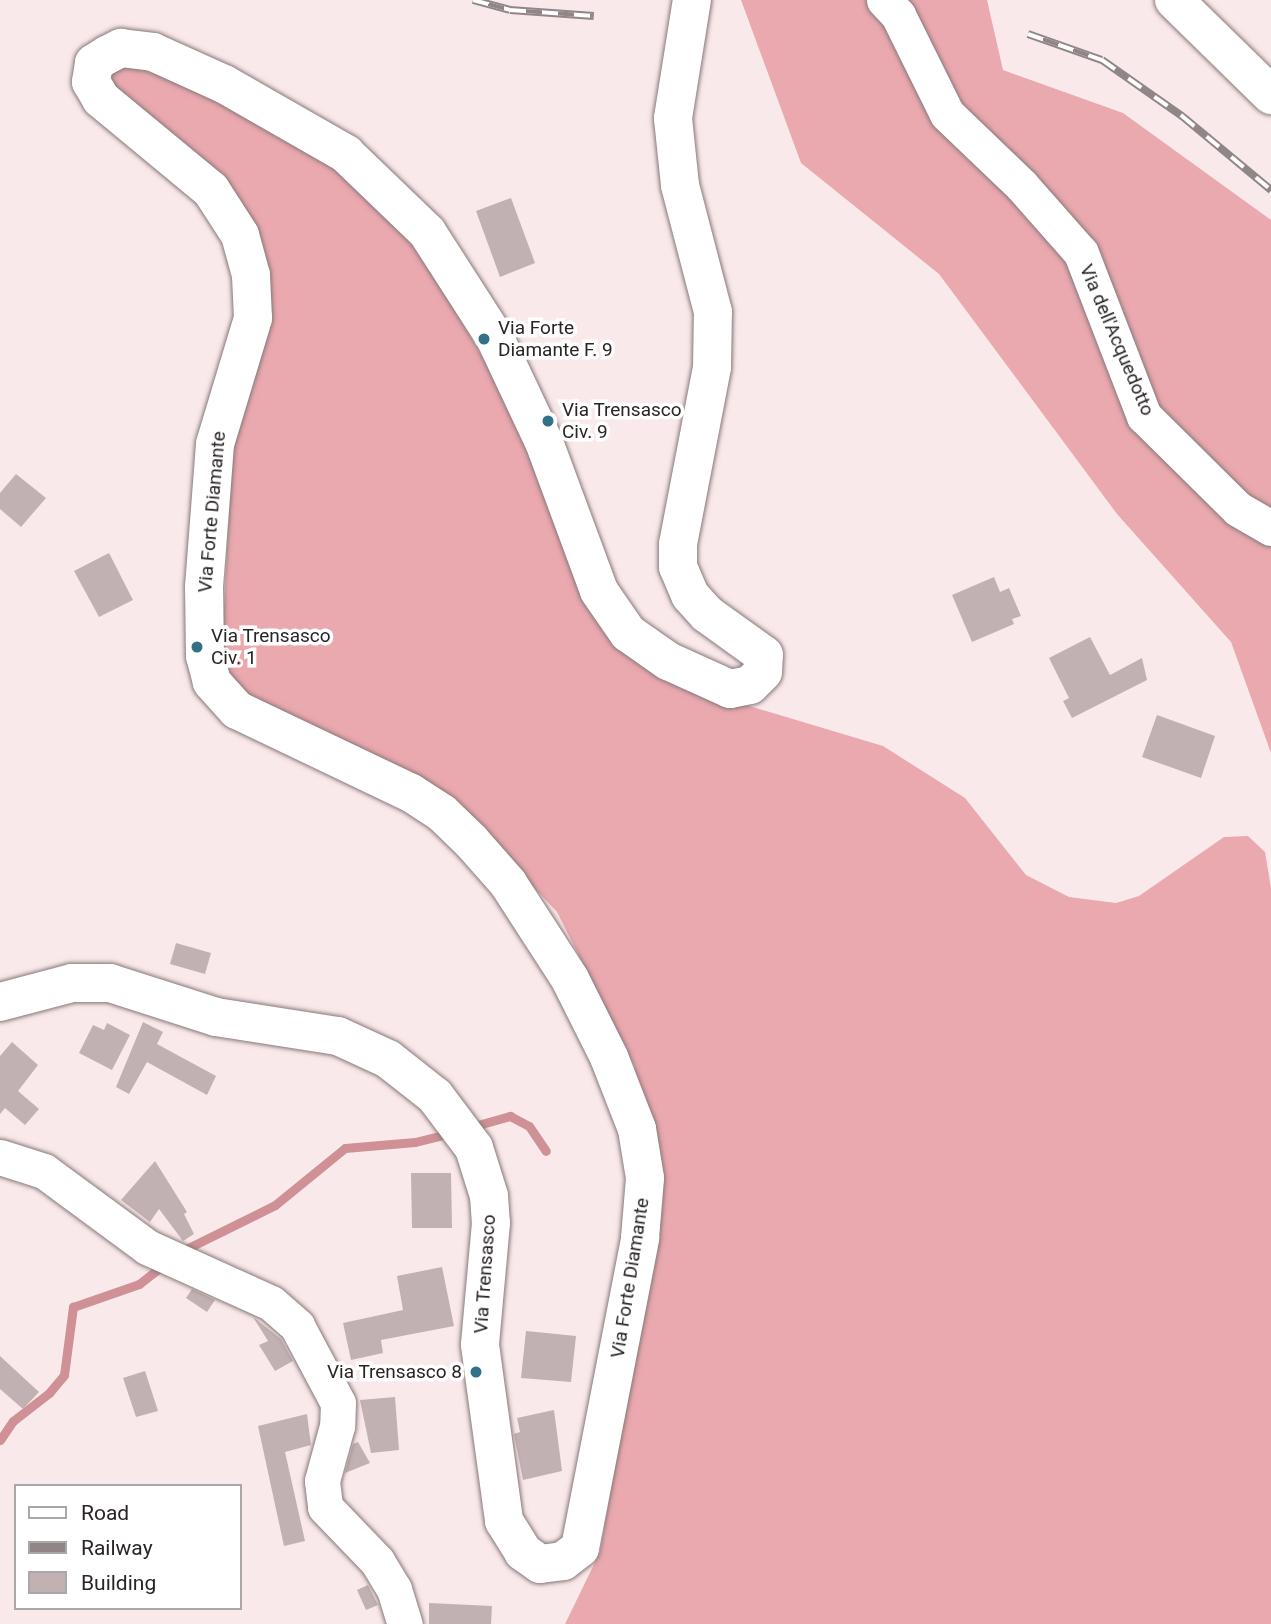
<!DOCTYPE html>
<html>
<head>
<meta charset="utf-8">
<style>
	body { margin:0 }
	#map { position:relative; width:1271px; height:1624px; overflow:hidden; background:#fae9ea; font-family:Roboto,sans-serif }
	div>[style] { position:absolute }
	.forest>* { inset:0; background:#eaa8af }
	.stream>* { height:9px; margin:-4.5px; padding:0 4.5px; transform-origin:4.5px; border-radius:4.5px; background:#cf9096 }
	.building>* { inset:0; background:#c2b1b3 }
	.roads { filter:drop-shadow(0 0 2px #877879) drop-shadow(0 0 2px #877879) }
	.minor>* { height:35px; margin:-17.5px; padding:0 17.5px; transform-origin:17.5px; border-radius:17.5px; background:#fff }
	.major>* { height:38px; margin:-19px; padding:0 19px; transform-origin:19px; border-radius:19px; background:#fff }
	.rail>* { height:8px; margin-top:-4px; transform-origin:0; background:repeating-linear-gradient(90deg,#fff 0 16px,#918687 0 32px); box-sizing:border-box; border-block:2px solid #918687 }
	.dots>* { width:19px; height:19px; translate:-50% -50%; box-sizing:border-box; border:4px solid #fff; border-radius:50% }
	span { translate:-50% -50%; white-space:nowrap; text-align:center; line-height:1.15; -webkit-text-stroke:7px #fff; paint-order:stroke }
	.poi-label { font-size:19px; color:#2a2425 }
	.left { translate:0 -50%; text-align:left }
	.right { translate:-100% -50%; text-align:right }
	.street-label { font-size:19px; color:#2a2425 }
	.legend { position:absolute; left:14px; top:1484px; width:228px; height:126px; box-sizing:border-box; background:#fff; border:2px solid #aaa7a8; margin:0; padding:9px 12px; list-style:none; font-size:21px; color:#2a2425 }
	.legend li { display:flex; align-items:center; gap:14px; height:35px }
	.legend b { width:35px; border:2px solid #aaa7a8 }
</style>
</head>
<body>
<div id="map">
	<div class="forest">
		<div style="clip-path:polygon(741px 0,987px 0,1003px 70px,1123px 113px,1271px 220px,1271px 753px,1231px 642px,1117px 514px,939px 274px,801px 163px)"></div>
		<div style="clip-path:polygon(130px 65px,177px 82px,310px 146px,416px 245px,520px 420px,635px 655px,746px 705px,883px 746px,965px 798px,1026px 875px,1069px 897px,1116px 903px,1139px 896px,1224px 837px,1248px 836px,1265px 852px,1271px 888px,1271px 1624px,565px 1624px,600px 1552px,662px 1191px,634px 1065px,557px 912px,449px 797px,245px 694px,221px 666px,235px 401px,269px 294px,114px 91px,108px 68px)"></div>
	</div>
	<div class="stream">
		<div style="left:471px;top:1127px;width:41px;rotate:-15.8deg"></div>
		<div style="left:510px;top:1116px;width:21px;rotate:28deg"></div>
		<div style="left:529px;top:1126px;width:30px;rotate:56deg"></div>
		<div style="left:180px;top:1252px;width:106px;rotate:-26.3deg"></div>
		<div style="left:275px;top:1205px;width:90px;rotate:-39.2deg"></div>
		<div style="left:345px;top:1148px;width:70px;rotate:-4.9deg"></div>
		<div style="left:415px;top:1142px;width:37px;rotate:-14deg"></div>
		<div style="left:0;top:1440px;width:23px;rotate:-56deg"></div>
		<div style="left:13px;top:1421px;width:46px;rotate:-37.9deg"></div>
		<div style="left:49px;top:1393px;width:23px;rotate:-50deg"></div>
		<div style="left:64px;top:1375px;width:69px;rotate:-82.5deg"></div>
		<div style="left:73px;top:1307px;width:70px;rotate:-19.2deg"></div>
		<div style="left:139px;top:1284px;width:34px;rotate:-38deg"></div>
	</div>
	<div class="building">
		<div style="clip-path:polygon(511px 198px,535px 263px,500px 277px,476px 211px)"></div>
		<div style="clip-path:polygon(16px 474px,46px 498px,21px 527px,0 509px,0 493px)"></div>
		<div style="clip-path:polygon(109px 553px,133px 600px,99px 617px,74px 571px)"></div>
		<div style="clip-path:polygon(994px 577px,1000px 592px,1009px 588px,1021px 616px,1012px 619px,1014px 624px,972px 642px,952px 595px)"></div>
		<div style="clip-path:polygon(1090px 637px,1110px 675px,1142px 658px,1147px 680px,1072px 718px,1063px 701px,1069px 698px,1049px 658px)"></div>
		<div style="clip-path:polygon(1157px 715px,1215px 736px,1201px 778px,1142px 757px)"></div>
		<div style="clip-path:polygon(176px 943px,211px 953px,205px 974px,170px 964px)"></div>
		<div style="clip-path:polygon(143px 1022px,163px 1032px,157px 1044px,216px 1076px,207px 1095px,147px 1062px,129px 1094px,116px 1087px)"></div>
		<div style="clip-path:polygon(107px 1023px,130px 1035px,112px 1070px,79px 1053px,93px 1025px,104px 1030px)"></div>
		<div style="clip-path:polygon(12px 1042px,38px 1065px,18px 1091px,39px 1109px,25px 1125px,5px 1108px,0 1114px,0 1056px)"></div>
		<div style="clip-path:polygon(155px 1161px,187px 1212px,184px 1214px,194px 1234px,183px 1241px,159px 1209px,150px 1222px,121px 1200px)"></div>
		<div style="clip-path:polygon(411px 1173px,451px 1173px,452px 1228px,412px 1228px)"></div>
		<div style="clip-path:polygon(442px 1267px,454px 1326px,381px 1340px,383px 1353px,351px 1360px,343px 1323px,403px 1310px,397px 1276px)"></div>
		<div style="clip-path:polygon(192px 1289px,215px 1300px,207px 1312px,186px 1298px)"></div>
		<div style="clip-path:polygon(253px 1317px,281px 1339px,293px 1361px,275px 1371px,259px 1345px,268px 1341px)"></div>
		<div style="clip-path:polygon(526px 1331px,576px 1336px,571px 1382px,521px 1378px)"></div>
		<div style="clip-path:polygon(0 1356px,39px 1392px,23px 1409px,0 1389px)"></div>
		<div style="clip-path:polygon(145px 1371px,158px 1411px,136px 1417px,123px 1378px)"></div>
		<div style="clip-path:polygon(395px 1397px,399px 1450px,371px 1453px,360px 1400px)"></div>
		<div style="clip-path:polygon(554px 1410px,562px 1471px,523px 1480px,514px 1434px,520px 1432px,517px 1418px)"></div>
		<div style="clip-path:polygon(307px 1414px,311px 1445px,285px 1452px,305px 1541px,284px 1546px,258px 1426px)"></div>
		<div style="clip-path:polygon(358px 1442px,370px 1463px,345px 1473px,353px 1444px)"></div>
		<div style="clip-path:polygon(368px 1585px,378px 1605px,366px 1610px,357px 1590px)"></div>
		<div style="clip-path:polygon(429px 1603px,492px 1606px,491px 1624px,429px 1624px)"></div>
	</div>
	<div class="roads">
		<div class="minor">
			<div style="left:884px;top:0;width:21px;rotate:47deg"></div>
			<div style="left:898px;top:15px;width:110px;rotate:63.7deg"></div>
			<div style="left:947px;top:114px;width:104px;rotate:43.8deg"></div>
			<div style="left:1022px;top:186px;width:89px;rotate:48.6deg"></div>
			<div style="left:1081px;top:253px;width:175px;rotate:68.9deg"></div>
			<div style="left:1144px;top:416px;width:132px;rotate:44.7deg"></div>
			<div style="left:1238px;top:509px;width:38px;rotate:30deg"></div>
			<div style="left:0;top:1157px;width:46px;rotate:17.7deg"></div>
			<div style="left:44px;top:1171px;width:128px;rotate:36.4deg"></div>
			<div style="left:147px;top:1247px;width:136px;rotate:24.3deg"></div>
			<div style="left:271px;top:1303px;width:35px;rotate:41deg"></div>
			<div style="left:297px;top:1326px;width:87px;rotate:62deg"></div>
			<div style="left:338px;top:1403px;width:23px;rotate:92deg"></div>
			<div style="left:337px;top:1426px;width:57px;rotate:105.3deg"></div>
			<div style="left:322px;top:1481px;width:26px;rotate:83deg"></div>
			<div style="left:325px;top:1507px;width:75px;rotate:46.1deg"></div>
			<div style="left:377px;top:1561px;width:33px;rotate:59deg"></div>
			<div style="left:394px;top:1589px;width:37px;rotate:73deg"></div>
		</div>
		<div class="major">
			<div style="left:1174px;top:0;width:136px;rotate:44.4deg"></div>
			<div style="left:0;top:1002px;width:74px;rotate:-14.8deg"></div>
			<div style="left:72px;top:983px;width:38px"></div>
			<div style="left:110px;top:983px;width:111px;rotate:17.8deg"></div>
			<div style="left:216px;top:1017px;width:123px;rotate:8.9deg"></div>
			<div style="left:338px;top:1036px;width:55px;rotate:24.7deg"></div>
			<div style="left:388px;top:1059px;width:60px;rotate:38.2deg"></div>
			<div style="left:435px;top:1096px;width:65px;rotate:53.1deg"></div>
			<div style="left:474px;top:1148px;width:50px;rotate:72.6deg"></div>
			<div style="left:489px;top:1196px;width:27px;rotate:86deg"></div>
			<div style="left:491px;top:1223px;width:122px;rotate:95.2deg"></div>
			<div style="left:480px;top:1345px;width:178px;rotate:82.2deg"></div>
			<div style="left:504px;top:1521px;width:36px;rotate:58deg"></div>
			<div style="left:523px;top:1552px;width:21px;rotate:35deg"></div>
			<div style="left:540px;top:1564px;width:23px;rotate:-7deg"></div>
			<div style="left:563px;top:1561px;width:21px;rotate:-37deg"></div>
			<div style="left:580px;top:1548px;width:316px;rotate:-79deg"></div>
			<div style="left:640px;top:1238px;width:60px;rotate:-85.2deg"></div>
			<div style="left:645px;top:1178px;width:50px;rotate:-99.3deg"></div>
			<div style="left:637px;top:1129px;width:77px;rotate:-111.3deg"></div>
			<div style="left:609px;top:1057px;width:87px;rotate:-116.6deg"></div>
			<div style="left:570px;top:979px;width:114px;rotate:-122.9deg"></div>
			<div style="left:508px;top:883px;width:56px;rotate:-131.4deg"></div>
			<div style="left:471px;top:841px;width:40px;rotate:-136deg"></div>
			<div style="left:442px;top:813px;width:37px;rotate:-147deg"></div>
			<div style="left:411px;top:793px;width:193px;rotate:-154.5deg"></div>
			<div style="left:237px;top:710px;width:38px;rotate:-132deg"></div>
			<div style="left:212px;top:682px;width:27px;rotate:-105deg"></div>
			<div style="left:205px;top:656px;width:69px;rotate:-90.8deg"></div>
			<div style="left:204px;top:587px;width:143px;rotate:-85.6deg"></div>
			<div style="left:215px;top:444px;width:132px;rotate:-73.2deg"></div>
			<div style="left:253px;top:318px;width:43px;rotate:-92.7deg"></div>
			<div style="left:251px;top:275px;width:41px;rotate:-105.4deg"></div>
			<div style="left:240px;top:235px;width:54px;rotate:-122.8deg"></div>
			<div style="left:211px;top:190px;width:143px;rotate:-140.4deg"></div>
			<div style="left:101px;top:99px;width:20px;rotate:-120deg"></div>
			<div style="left:91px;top:82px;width:19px;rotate:-81deg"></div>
			<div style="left:94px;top:63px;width:15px;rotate:-32deg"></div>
			<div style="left:107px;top:55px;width:16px;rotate:-27deg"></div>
			<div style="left:121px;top:48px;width:32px;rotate:7deg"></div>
			<div style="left:153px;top:52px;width:78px;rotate:24.3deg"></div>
			<div style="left:224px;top:84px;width:141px;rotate:29.8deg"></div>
			<div style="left:346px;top:154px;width:112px;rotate:43.9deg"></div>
			<div style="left:427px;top:232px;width:126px;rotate:57.3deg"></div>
			<div style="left:495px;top:338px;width:115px;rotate:64.8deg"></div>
			<div style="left:544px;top:442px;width:159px;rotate:69.7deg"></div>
			<div style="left:599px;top:591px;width:51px;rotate:55.4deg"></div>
			<div style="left:628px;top:633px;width:49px;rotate:35deg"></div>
			<div style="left:668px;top:661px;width:68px;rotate:24.3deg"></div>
			<div style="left:730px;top:689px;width:20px;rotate:-11deg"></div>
			<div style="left:750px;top:685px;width:18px;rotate:-45deg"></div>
			<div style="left:763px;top:672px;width:17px;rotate:-87deg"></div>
			<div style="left:764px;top:655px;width:70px;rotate:-144.3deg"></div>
			<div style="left:707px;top:614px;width:25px;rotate:-132deg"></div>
			<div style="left:690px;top:595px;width:30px;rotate:-113deg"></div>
			<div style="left:678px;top:567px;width:23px;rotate:-90deg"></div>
			<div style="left:678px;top:544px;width:180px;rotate:-79.1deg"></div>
			<div style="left:712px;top:367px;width:55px;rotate:-89deg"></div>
			<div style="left:713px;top:312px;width:131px;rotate:-104.6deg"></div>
			<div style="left:680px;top:185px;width:67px;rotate:-96deg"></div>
			<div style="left:673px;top:118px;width:120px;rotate:-80.9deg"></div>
		</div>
	</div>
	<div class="rail">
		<div style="left:473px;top:0;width:38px;rotate:15deg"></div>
		<div style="left:510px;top:10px;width:84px;rotate:4.1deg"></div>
		<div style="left:1028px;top:34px;width:78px;rotate:19.4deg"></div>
		<div style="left:1102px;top:60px;width:98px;rotate:35deg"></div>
		<div style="left:1182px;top:116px;width:116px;rotate:39.7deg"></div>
	</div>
	<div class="dots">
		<div style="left:484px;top:339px;background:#327186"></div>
		<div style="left:548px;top:421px;background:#327186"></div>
		<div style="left:197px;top:647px;background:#327186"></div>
		<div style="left:476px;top:1372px;background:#327186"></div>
	</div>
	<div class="poi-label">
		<span class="left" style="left:498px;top:339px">Via Forte<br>Diamante F. 9</span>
		<span class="left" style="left:562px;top:421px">Via Trensasco<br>Civ. 9</span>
		<span class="left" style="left:211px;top:647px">Via Trensasco<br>Civ. 1</span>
		<span class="right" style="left:462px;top:1372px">Via Trensasco 8</span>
	</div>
	<div class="street-label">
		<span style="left:1117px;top:340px;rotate:67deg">Via dell'Acquedotto</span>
		<span style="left:212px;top:512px;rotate:-85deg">Via Forte Diamante</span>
		<span style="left:485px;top:1274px;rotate:-86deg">Via Trensasco</span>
		<span style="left:630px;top:1278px;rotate:-81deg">Via Forte Diamante</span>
	</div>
	<ul class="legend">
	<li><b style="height:9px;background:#fff"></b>Road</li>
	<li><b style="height:9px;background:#918687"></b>Railway</li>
	<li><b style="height:19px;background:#c2b1b3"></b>Building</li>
	</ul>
</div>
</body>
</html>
